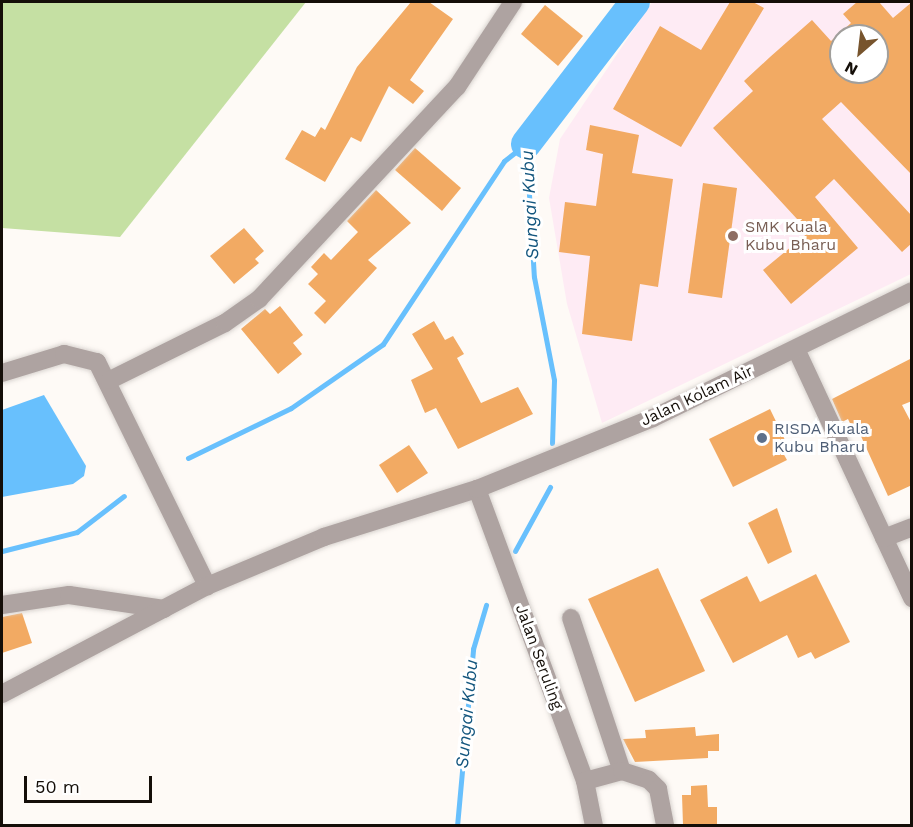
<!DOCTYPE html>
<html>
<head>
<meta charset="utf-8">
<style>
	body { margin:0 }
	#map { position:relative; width:913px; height:827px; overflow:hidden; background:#fefaf6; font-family:"Work Sans",sans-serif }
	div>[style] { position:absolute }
	.education>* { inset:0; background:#feebf4 }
	.green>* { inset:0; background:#c5e0a3 }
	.water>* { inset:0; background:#68c0fd }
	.stream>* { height:5px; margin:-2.5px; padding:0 2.5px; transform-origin:2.5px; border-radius:2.5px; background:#68c0fd }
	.river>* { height:30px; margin:-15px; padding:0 15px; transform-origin:15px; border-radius:15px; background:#68c0fd }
	.building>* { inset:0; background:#f2aa63 }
	.roads { filter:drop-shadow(0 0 2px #d9d4d0) drop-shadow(0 0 2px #d9d4d0) }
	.minor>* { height:18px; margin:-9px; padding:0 9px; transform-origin:9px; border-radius:9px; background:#aea3a1 }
	.tertiary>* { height:18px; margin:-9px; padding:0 9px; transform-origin:9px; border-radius:9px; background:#aea3a1 }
	.dots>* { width:16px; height:16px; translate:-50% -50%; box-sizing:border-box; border:3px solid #fff; border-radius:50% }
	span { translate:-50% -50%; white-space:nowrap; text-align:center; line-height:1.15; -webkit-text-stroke:6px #fff; paint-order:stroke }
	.education-label { font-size:16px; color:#785e54 }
	.left { translate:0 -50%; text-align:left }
	.street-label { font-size:16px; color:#140e08 }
	.service-label { font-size:16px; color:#4e5e75 }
	.water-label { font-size:18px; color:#13567e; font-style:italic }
	.frame { position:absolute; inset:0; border:3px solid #140e08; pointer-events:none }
	.north { position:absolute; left:829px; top:24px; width:60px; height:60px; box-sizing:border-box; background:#fff; border:2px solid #a19f9c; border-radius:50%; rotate:208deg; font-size:16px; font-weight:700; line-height:24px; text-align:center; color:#140e08 }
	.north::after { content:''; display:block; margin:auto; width:21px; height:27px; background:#77542d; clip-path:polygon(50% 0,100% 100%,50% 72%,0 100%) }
	.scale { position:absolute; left:24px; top:776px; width:128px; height:27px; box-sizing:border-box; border:3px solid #140e08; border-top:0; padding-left:8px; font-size:18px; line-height:21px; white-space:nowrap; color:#140e08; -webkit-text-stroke:4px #fff; paint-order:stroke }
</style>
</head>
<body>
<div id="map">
	<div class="education">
		<div style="clip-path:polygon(evenodd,652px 2px,911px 2px,911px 274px,602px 423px,567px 304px,549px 198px,560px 139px,652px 2px,841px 36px,877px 36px,877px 72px,841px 72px,841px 36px)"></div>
	</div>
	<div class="green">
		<div style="clip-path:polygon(2px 2px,306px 2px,120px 237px,2px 228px)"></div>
	</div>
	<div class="water">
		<div style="clip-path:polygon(44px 395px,86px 466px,84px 476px,73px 484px,2px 497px,2px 410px)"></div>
	</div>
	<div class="stream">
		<div style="left:526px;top:144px;width:133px;rotate:86.6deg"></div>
		<div style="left:534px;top:277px;width:105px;rotate:79deg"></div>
		<div style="left:554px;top:380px;width:63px;rotate:91.8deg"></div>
		<div style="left:188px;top:458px;width:114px;rotate:-25.9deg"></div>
		<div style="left:291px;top:408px;width:112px;rotate:-34.8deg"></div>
		<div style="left:383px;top:344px;width:219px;rotate:-56.5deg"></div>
		<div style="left:504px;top:161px;width:28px;rotate:-38deg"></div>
		<div style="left:2px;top:551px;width:77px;rotate:-14.2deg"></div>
		<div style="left:77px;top:532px;width:59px;rotate:-37.5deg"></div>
		<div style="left:515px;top:551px;width:73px;rotate:-61.3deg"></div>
		<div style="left:457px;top:826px;width:178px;rotate:-84.8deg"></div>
		<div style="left:473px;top:649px;width:46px;rotate:-73.5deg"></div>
	</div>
	<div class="river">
		<div style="left:526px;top:144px;width:179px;rotate:-52.5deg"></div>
	</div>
	<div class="building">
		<div style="clip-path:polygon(411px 2px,429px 2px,453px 19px,410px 80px,424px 91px,413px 104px,389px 86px,361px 142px,351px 137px,325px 182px,285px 159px,302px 130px,315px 137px,321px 127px,325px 130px,357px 67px)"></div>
		<div style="clip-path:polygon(730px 2px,753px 2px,764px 8px,681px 147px,613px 109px,660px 26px,701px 50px)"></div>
		<div style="clip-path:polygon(evenodd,857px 2px,879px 2px,893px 18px,912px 2px,912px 175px,841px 102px,822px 119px,912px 216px,912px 243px,902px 252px,834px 179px,815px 197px,858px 248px,791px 304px,763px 270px,809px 232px,713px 128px,753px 91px,744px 81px,770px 57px,812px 20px,831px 41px,851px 23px,843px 14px,857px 2px,841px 36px,877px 36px,877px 72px,841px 72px,841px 36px)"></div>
		<div style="clip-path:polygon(545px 5px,583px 36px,558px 66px,521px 34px)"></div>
		<div style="clip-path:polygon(590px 125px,639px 135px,632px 173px,673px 179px,658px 287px,640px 284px,632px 341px,582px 334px,590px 256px,559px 252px,565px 202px,596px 206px,603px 154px,586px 150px)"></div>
		<div style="clip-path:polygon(415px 148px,461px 188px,442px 211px,395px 170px)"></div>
		<div style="clip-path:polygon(703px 183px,737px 188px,722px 298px,688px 293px)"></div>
		<div style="clip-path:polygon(376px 190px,411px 223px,368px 260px,377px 268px,325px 324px,314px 313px,326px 301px,308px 284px,318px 274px,311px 267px,324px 253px,331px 260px,358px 232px,347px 221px)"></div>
		<div style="clip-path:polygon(244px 228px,264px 251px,255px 259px,259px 263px,234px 284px,210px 256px)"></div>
		<div style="clip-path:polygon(280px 306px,303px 335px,293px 343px,302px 354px,278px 374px,241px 329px,265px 309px,270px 314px)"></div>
		<div style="clip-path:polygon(434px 321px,445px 340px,453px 336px,464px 354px,457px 358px,481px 403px,518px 387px,533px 414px,458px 449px,436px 408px,425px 413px,411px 380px,433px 369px,412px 334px)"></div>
		<div style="clip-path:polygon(912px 358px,912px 401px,902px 405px,912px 424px,912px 485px,888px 496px,860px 434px,856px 436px,848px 419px,842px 422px,832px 399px)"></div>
		<div style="clip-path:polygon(770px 409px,785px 440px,778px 444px,787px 460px,733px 487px,709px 439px)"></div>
		<div style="clip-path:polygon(409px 445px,428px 473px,397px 493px,379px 465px)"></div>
		<div style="clip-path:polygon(777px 508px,792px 552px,768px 564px,748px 523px)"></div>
		<div style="clip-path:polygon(658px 568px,705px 671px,635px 702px,588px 599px)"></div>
		<div style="clip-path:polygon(816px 574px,850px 642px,815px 659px,811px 652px,798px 658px,787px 635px,733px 663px,700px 600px,747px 576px,760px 602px)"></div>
		<div style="clip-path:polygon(22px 613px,32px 643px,2px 653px,2px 617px)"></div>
		<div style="clip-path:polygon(695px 727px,696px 736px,719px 734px,719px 751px,708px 751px,708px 758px,635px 762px,623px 739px,646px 738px,645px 730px)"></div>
		<div style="clip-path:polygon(707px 785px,708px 807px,717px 807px,717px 825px,683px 825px,682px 795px,691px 795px,691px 786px)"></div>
	</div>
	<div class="roads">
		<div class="minor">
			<div style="left:796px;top:349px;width:275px;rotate:65deg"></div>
			<div style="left:2px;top:373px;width:65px;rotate:-17deg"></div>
			<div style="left:64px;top:354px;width:34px;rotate:14deg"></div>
			<div style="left:97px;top:362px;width:250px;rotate:63.8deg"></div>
			<div style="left:110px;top:380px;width:128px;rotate:-26.4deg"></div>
			<div style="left:225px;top:323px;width:42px;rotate:-35.2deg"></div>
			<div style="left:259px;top:299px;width:290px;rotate:-47deg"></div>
			<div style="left:457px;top:87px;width:102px;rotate:-56.6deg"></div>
			<div style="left:884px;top:538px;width:30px;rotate:-21deg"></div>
			<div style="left:2px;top:605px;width:68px;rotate:-8.5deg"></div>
			<div style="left:69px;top:595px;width:96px;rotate:8.4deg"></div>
			<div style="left:571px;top:618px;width:161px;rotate:71.6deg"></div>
			<div style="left:2px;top:694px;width:232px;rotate:-27.8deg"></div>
			<div style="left:207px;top:586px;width:127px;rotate:-22.7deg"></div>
			<div style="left:324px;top:537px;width:160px;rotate:-17.4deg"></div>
			<div style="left:477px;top:489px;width:311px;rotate:69.7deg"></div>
			<div style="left:585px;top:781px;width:46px;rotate:78.7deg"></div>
			<div style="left:585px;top:781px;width:38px;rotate:-15deg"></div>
			<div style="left:622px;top:771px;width:28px;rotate:18deg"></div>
			<div style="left:649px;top:780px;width:13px;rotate:45deg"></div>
			<div style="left:658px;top:789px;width:38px;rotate:79deg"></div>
		</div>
		<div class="tertiary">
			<div style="left:477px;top:489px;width:190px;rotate:-22deg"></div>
			<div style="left:653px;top:418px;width:288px;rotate:-26.1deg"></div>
		</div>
	</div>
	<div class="dots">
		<div style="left:733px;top:236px;background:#8d6e63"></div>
		<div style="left:762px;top:438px;background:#5c6f8a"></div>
	</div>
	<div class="education-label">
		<span class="left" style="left:745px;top:236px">SMK Kuala<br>Kubu Bharu</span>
	</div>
	<div class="street-label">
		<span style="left:697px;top:396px;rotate:-25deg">Jalan Kolam Air</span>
		<span style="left:539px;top:657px;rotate:70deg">Jalan Seruling</span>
	</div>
	<div class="service-label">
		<span class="left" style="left:774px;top:438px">RISDA Kuala<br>Kubu Bharu</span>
	</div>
	<div class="water-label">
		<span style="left:530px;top:205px;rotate:-93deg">Sungai Kubu</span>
		<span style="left:467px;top:714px;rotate:-85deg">Sungai Kubu</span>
	</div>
	<div class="frame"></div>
	<div class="north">N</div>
	<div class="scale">50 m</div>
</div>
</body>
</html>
